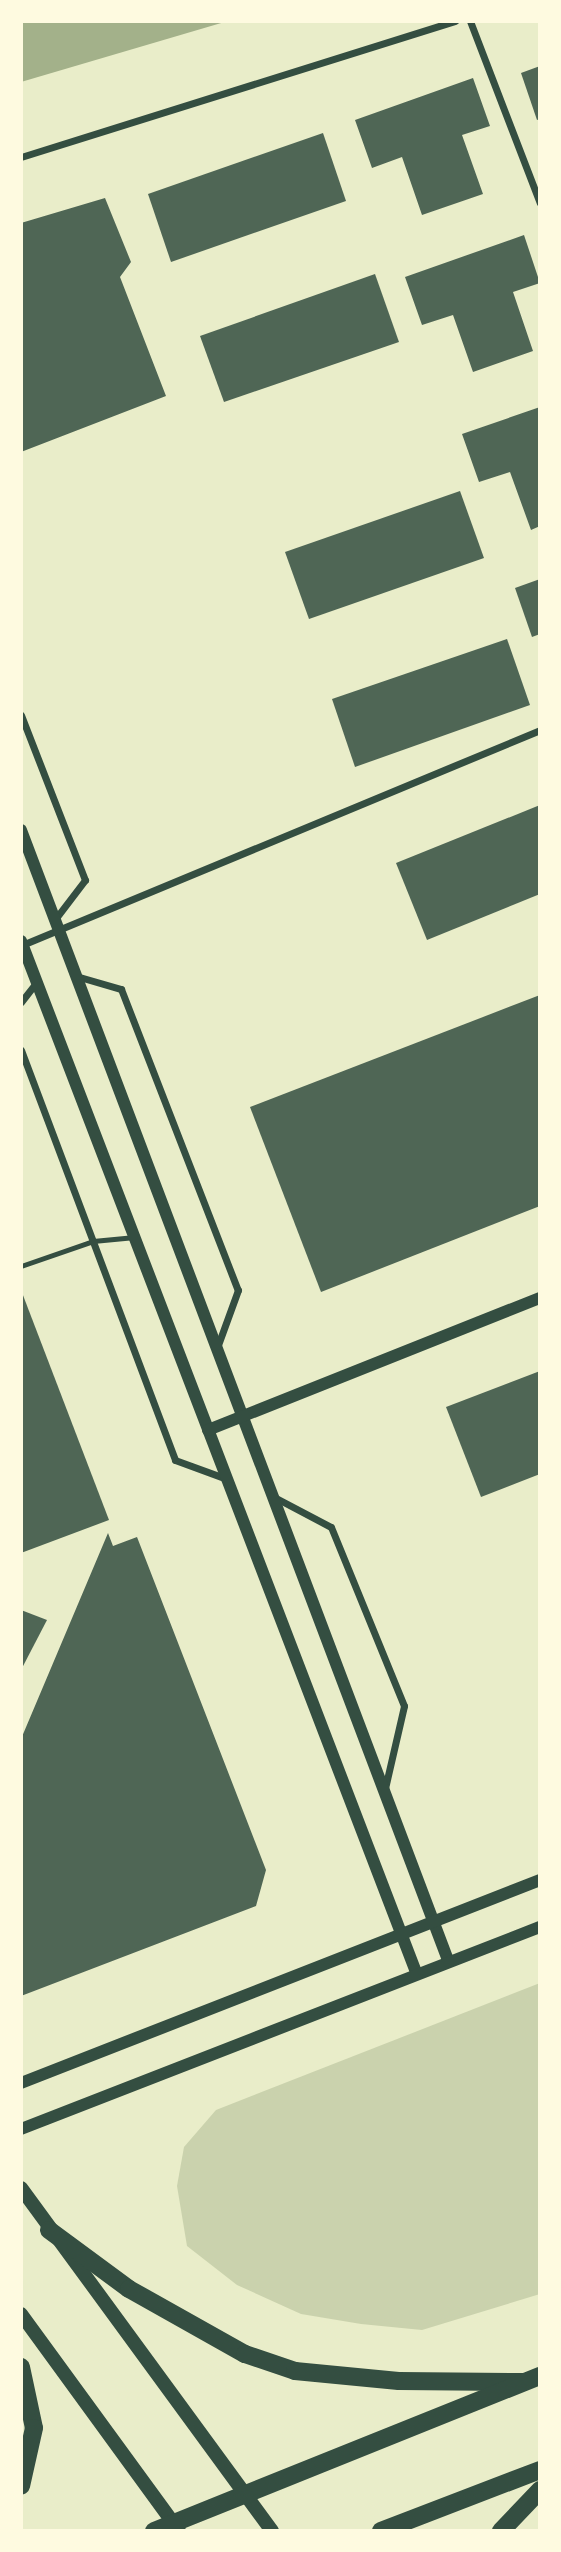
<!DOCTYPE html>
<html>
<head>
<meta charset="utf-8">
<style>
	body { margin:0 }
	#map { position:relative; width:561px; height:2552px; overflow:hidden; background:#e9edc9; font-family:Lato,sans-serif }
	div>[style] { position:absolute }
	.green>* { inset:0; background:#cad2ad }
	.water>* { inset:0; background:#a3b18a }
	.building>* { inset:0; background:#4f6655 }
	.service>* { height:5px; margin:-2.5px; padding:0 2.5px; transform-origin:2.5px; border-radius:2.5px; background:#344e41 }
	.minor>* { height:7px; margin:-3.5px; padding:0 3.5px; transform-origin:3.5px; border-radius:3.5px; background:#344e41 }
	.tertiary>* { height:12px; margin:-6px; padding:0 6px; transform-origin:6px; border-radius:6px; background:#344e41 }
	.secondary>* { height:14px; margin:-7px; padding:0 7px; transform-origin:7px; border-radius:7px; background:#344e41 }
	.primary>* { height:18px; margin:-9px; padding:0 9px; transform-origin:9px; border-radius:9px; background:#344e41 }
	span { translate:-50% -50%; white-space:nowrap; text-align:center; line-height:1.15; -webkit-text-stroke:5px #fefae0; paint-order:stroke }
	.frame { position:absolute; inset:0; border:23px solid #fefae0; pointer-events:none }
</style>
</head>
<body>
<div id="map">
	<div class="green">
		<div style="clip-path:polygon(540px 1983px,540px 2294px,422px 2330px,361px 2324px,301px 2314px,237px 2285px,187px 2246px,177px 2186px,184px 2147px,216px 2110px)"></div>
	</div>
	<div class="water">
		<div style="clip-path:polygon(21px 21px,228px 21px,21px 82px)"></div>
	</div>
	<div class="building">
		<div style="clip-path:polygon(540px 66px,540px 119px,537px 120px,521px 73px)"></div>
		<div style="clip-path:polygon(473px 78px,490px 126px,462px 135px,483px 194px,422px 215px,402px 157px,372px 168px,355px 120px)"></div>
		<div style="clip-path:polygon(323px 133px,346px 201px,171px 262px,148px 194px)"></div>
		<div style="clip-path:polygon(105px 198px,131px 262px,120px 277px,166px 396px,21px 452px,21px 223px)"></div>
		<div style="clip-path:polygon(524px 235px,540px 283px,513px 292px,533px 351px,473px 372px,453px 315px,422px 325px,405px 277px)"></div>
		<div style="clip-path:polygon(375px 274px,399px 342px,224px 402px,200px 336px)"></div>
		<div style="clip-path:polygon(540px 407px,540px 526px,531px 530px,510px 472px,479px 482px,462px 434px)"></div>
		<div style="clip-path:polygon(460px 491px,484px 558px,309px 619px,285px 552px)"></div>
		<div style="clip-path:polygon(540px 579px,540px 634px,532px 637px,515px 588px)"></div>
		<div style="clip-path:polygon(507px 639px,530px 705px,355px 767px,332px 699px)"></div>
		<div style="clip-path:polygon(540px 805px,540px 894px,427px 940px,396px 863px)"></div>
		<div style="clip-path:polygon(540px 995px,540px 1206px,321px 1292px,250px 1107px)"></div>
		<div style="clip-path:polygon(21px 1290px,109px 1520px,21px 1553px)"></div>
		<div style="clip-path:polygon(540px 1371px,540px 1474px,481px 1497px,446px 1407px)"></div>
		<div style="clip-path:polygon(108px 1533px,113px 1546px,137px 1537px,266px 1870px,256px 1906px,21px 1996px,21px 1739px)"></div>
		<div style="clip-path:polygon(21px 1610px,47px 1620px,21px 1670px)"></div>
	</div>
	<div class="service">
		<div style="left:21px;top:1266px;width:76px;rotate:-19.1deg"></div>
		<div style="left:93px;top:1241px;width:42px;rotate:-5.4deg"></div>
	</div>
	<div class="minor">
		<div style="left:470px;top:21px;width:195px;rotate:69deg"></div>
		<div style="left:21px;top:157px;width:455px;rotate:-17.4deg"></div>
		<div style="left:21px;top:715px;width:177px;rotate:68.8deg"></div>
		<div style="left:85px;top:880px;width:48px;rotate:127.3deg"></div>
		<div style="left:22px;top:945px;width:561px;rotate:-22.54deg"></div>
		<div style="left:76px;top:976px;width:47px;rotate:16.1deg"></div>
		<div style="left:121px;top:989px;width:323px;rotate:68.8deg"></div>
		<div style="left:238px;top:1290px;width:59px;rotate:110deg"></div>
		<div style="left:21px;top:1002px;width:24px;rotate:-52deg"></div>
		<div style="left:21px;top:1050px;width:438px;rotate:69.4deg"></div>
		<div style="left:175px;top:1460px;width:55px;rotate:20.1deg"></div>
		<div style="left:274px;top:1497px;width:64px;rotate:27.8deg"></div>
		<div style="left:331px;top:1527px;width:193px;rotate:67.8deg"></div>
		<div style="left:404px;top:1706px;width:84px;rotate:103deg"></div>
	</div>
	<div class="tertiary">
		<div style="left:21px;top:830px;width:1208px;rotate:69.3deg"></div>
		<div style="left:21px;top:941px;width:1104px;rotate:69.04deg"></div>
		<div style="left:208px;top:1430px;width:357px;rotate:-21.7deg"></div>
		<div style="left:21px;top:2083px;width:557px;rotate:-21.36deg"></div>
		<div style="left:21px;top:2129px;width:557px;rotate:-21.27deg"></div>
	</div>
	<div class="secondary">
		<div style="left:21px;top:2188px;width:425px;rotate:53.8deg"></div>
		<div style="left:21px;top:2314px;width:268px;rotate:53.9deg"></div>
	</div>
	<div class="primary">
		<div style="left:49px;top:2230px;width:99px;rotate:36.4deg"></div>
		<div style="left:129px;top:2289px;width:133px;rotate:29.3deg"></div>
		<div style="left:245px;top:2354px;width:53px;rotate:18.8deg"></div>
		<div style="left:295px;top:2371px;width:104px;rotate:5.5deg"></div>
		<div style="left:399px;top:2381px;width:124px;rotate:0.5deg"></div>
		<div style="left:21px;top:2367px;width:62px;rotate:78deg"></div>
		<div style="left:34px;top:2428px;width:59px;rotate:102.6deg"></div>
		<div style="left:154px;top:2531px;width:416px;rotate:-21.9deg"></div>
		<div style="left:381px;top:2531px;width:170px;rotate:-21deg"></div>
		<div style="left:501px;top:2531px;width:57px;rotate:-46.4deg"></div>
	</div>
	<div class="frame"></div>
</div>
</body>
</html>
